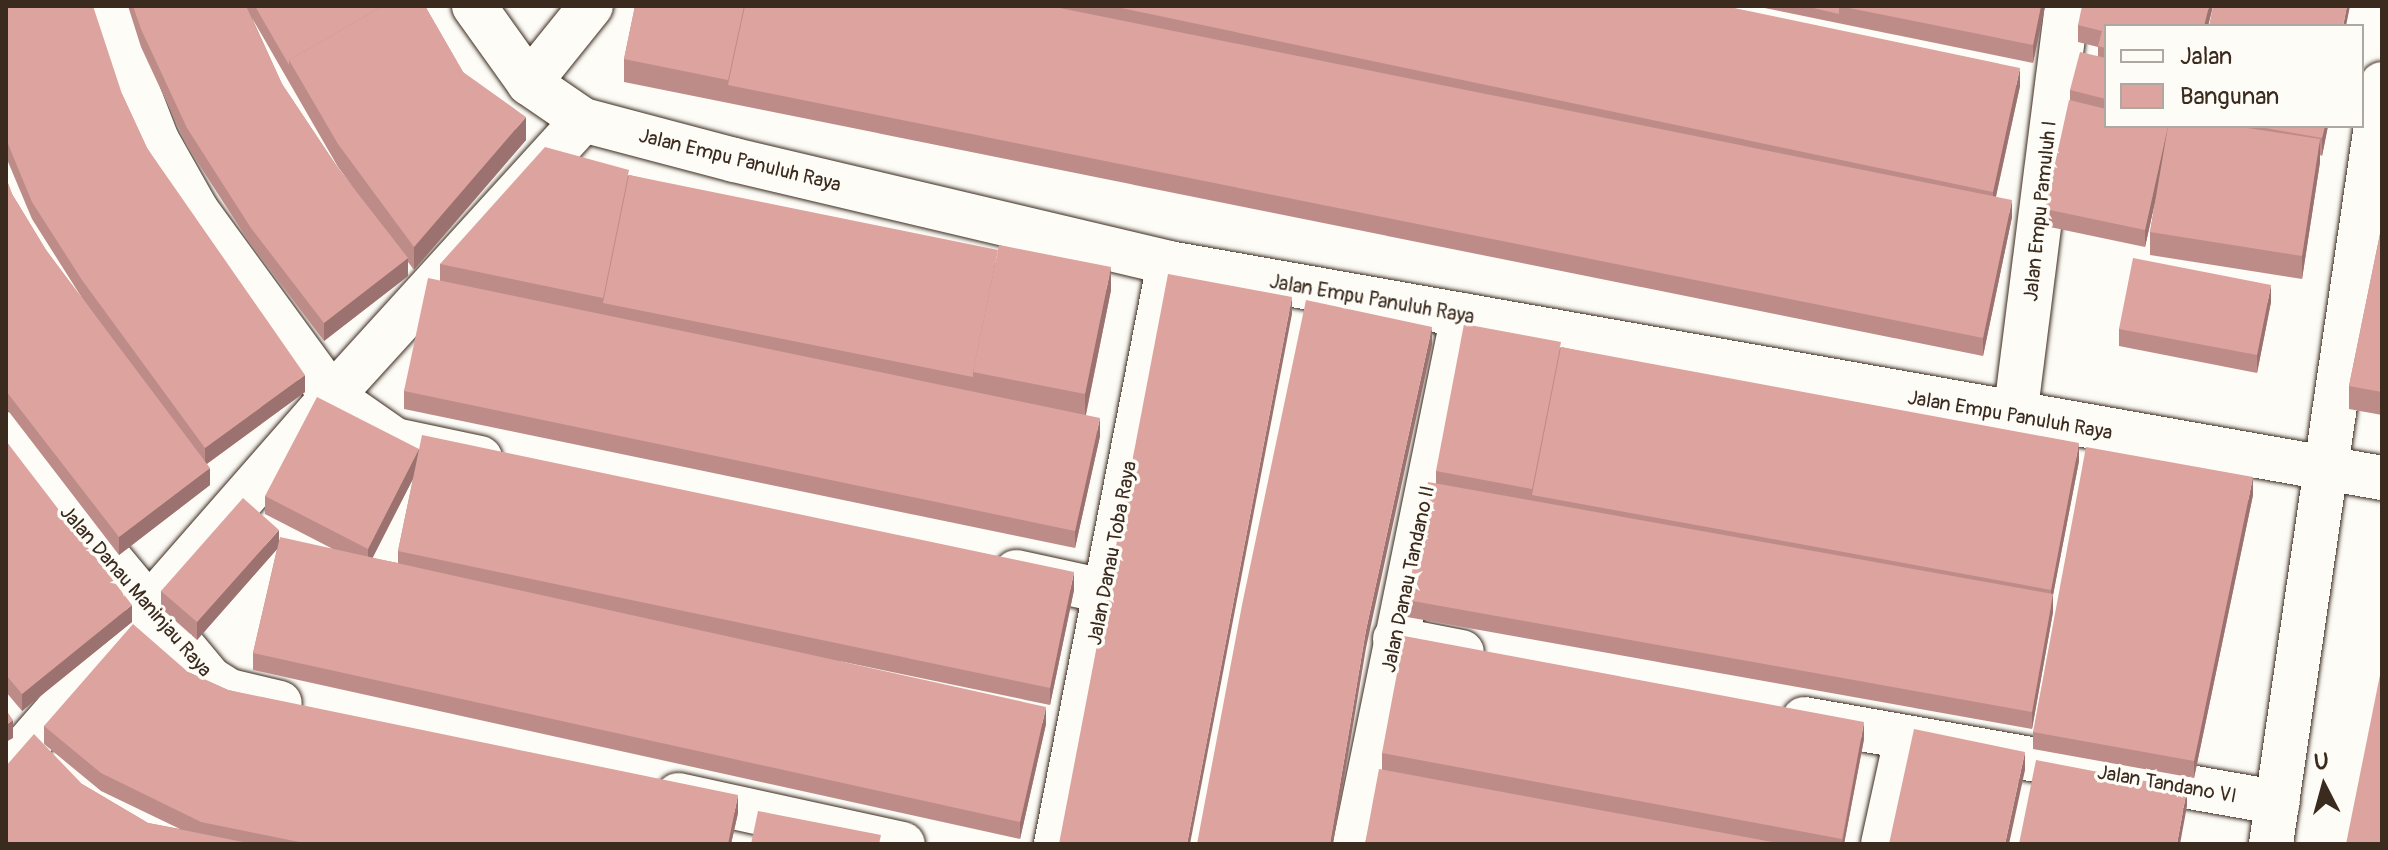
<!DOCTYPE html>
<html>
<head>
<meta charset="utf-8">
<style>
	body { margin:0 }
	#map { position:relative; width:2388px; height:850px; overflow:hidden; background:#fdfcf7; font-family:Pangolin,sans-serif }
	div>[style] { position:absolute }
	.roads { filter:drop-shadow(0 0 2px #3b2a1e) drop-shadow(0 0 2px #3b2a1e) }
	.street>* { height:44px; margin:-22px; padding:0 22px; transform-origin:22px; border-radius:22px; background:#fdfcf7 }
	.wall>* { inset:0; background:#be8c88 }
	.shaded-wall>* { inset:0; background:#9b726f }
	.building>* { inset:0; background:#dda39e }
	span { translate:-50% -50%; white-space:nowrap; text-align:center; line-height:1.15; -webkit-text-stroke:7px #fdfcf7; paint-order:stroke }
	.street-label { font-size:20px; color:#3b2a1e }
	.frame { position:absolute; inset:0; border:8px solid #3b2a1e; pointer-events:none }
	.legend { position:absolute; left:2104px; top:24px; width:260px; height:104px; box-sizing:border-box; background:#fdfcf7; border:2px solid #afa8a0; margin:0; padding:10px 14px; list-style:none; font-size:24px; color:#3b2a1e }
	.legend li { display:flex; align-items:center; gap:16px; height:40px }
	.legend b { width:40px; border:2px solid #afa8a0 }
	.north { position:absolute; left:2284px; top:746px; width:80px; height:80px; -webkit-text-stroke:6px #fdfcf7; paint-order:stroke; rotate:354deg; font-size:22px; font-weight:700; line-height:32px; text-align:center; color:#3b2a1e }
	.north::after { content:''; display:block; margin:auto; width:28px; height:36px; background:#3b2a1e; clip-path:polygon(50% 0,100% 100%,50% 72%,0 100%) }
</style>
</head>
<body>
<div id="map">
	<div class="roads">
		<div class="street">
			<div style="left:105px;top:6px;width:144px;rotate:68.8deg"></div>
			<div style="left:157px;top:140px;width:81px;rotate:60.6deg"></div>
			<div style="left:197px;top:211px;width:229px;rotate:53.9deg"></div>
			<div style="left:332px;top:396px;width:77px;rotate:34.9deg"></div>
			<div style="left:395px;top:440px;width:87px;rotate:12deg"></div>
			<div style="left:474px;top:6px;width:95px;rotate:54.5deg"></div>
			<div style="left:529px;top:83px;width:65px;rotate:34.4deg"></div>
			<div style="left:583px;top:120px;width:156px;rotate:14.8deg"></div>
			<div style="left:734px;top:160px;width:447px;rotate:13.3deg"></div>
			<div style="left:1169px;top:263px;width:1232px;rotate:10.05deg"></div>
			<div style="left:529px;top:83px;width:99px;rotate:-51.2deg"></div>
			<div style="left:2015px;top:417px;width:414px;rotate:-82.8deg"></div>
			<div style="left:6px;top:434px;width:319px;rotate:50.2deg"></div>
			<div style="left:210px;top:679px;width:22px;rotate:32deg"></div>
			<div style="left:229px;top:691px;width:52px;rotate:13.2deg"></div>
			<div style="left:1016px;top:572px;width:90px;rotate:12.2deg"></div>
			<div style="left:1395px;top:639px;width:68px;rotate:11deg"></div>
			<div style="left:1804px;top:719px;width:481px;rotate:10deg"></div>
			<div style="left:6px;top:769px;width:495px;rotate:-48.8deg"></div>
			<div style="left:332px;top:396px;width:373px;rotate:-47.7deg"></div>
			<div style="left:678px;top:795px;width:230px;rotate:12.3deg"></div>
			<div style="left:1056px;top:844px;width:592px;rotate:-78.99deg"></div>
			<div style="left:1355px;top:844px;width:540px;rotate:-78.46deg"></div>
			<div style="left:1883px;top:844px;width:107px;rotate:-77.6deg"></div>
			<div style="left:2271px;top:844px;width:768px;rotate:-81.69deg"></div>
		</div>
	</div>
	<div class="wall">
		<div style="clip-path:polygon(6px 6px,122px 94px,147px 148px,305px 392px,207px 464px,210px 485px,119px 555px,6px 408px,6px 178px,12px 194px,46px 250px,115px 343px,82px 298px,32px 219px,6px 157px)"></div>
		<div style="clip-path:polygon(evenodd,128px 6px,425px 6px,463px 72px,526px 140px,414px 270px,408px 262px,408px 276px,324px 341px,251px 245px,187px 146px,141px 47px,128px 6px,252px 18px,338px 167px,353px 187px,338px 168px,282px 84px,252px 18px)"></div>
		<div style="clip-path:polygon(635px 6px,1725px 6px,2020px 86px,1996px 197px,2012px 217px,1983px 356px,624px 82px,624px 59px)"></div>
		<div style="clip-path:polygon(1755px 6px,2045px 6px,2033px 63px)"></div>
		<div style="clip-path:polygon(2212px 10px,2208px 26px,2106px 26px,2106px 126px,2328px 126px,2322px 156px,2320px 155px,2320px 162px,2302px 279px,2150px 255px,2150px 232px,2156px 197px,2145px 247px,2045px 226px,2045px 209px,2070px 101px,2070px 90px,2098px 56px,2098px 47px,2078px 42px,2078px 25px)"></div>
		<div style="clip-path:polygon(629px 175px,1111px 290px,1086px 415px,1100px 436px,1075px 548px,404px 409px,404px 391px,440px 281px,440px 264px)"></div>
		<div style="clip-path:polygon(2382px 224px,2382px 415px,2349px 409px,2349px 386px)"></div>
		<div style="clip-path:polygon(2271px 302px,2257px 373px,2119px 346px,2119px 329px)"></div>
		<div style="clip-path:polygon(1561px 347px,2079px 461px,2053px 595px,2053px 612px,2032px 729px,1407px 617px,1407px 600px,1436px 483px,1436px 471px)"></div>
		<div style="clip-path:polygon(6px 441px,132px 622px,22px 711px,6px 692px)"></div>
		<div style="clip-path:polygon(evenodd,419px 449px,1074px 590px,1050px 705px,839px 661px,1046px 724px,1020px 839px,253px 670px,253px 653px,277px 549px,197px 640px,161px 608px,161px 591px,279px 540px,333px 549px,265px 514px,265px 496px,419px 449px,413px 479px,398px 551px,398px 563px,372px 558px,413px 479px)"></div>
		<div style="clip-path:polygon(2253px 495px,2194px 778px,2033px 749px,2033px 732px)"></div>
		<div style="clip-path:polygon(188px 672px,228px 690px,738px 813px,731px 844px,6px 844px,82px 784px,148px 823px,180px 829px,101px 791px,44px 744px,44px 726px)"></div>
		<div style="clip-path:polygon(1864px 739px,1844px 844px,1365px 844px,1382px 769px,1382px 753px)"></div>
	</div>
	<div class="shaded-wall">
		<div style="clip-path:polygon(2041px 6px,2045px 6px,2033px 63px,2033px 45px)"></div>
		<div style="clip-path:polygon(2209px 6px,2213px 6px,2208px 26px,2204px 26px)"></div>
		<div style="clip-path:polygon(2347px 6px,2350px 6px,2346px 26px,2343px 26px)"></div>
		<div style="clip-path:polygon(2020px 68px,2020px 86px,1993px 209px,1993px 192px)"></div>
		<div style="clip-path:polygon(526px 117px,526px 140px,414px 270px,414px 247px)"></div>
		<div style="clip-path:polygon(2168px 126px,2169px 140px,2145px 247px,2145px 230px)"></div>
		<div style="clip-path:polygon(2325px 126px,2328px 126px,2322px 156px,2322px 138px)"></div>
		<div style="clip-path:polygon(2320px 139px,2320px 162px,2302px 279px,2302px 256px)"></div>
		<div style="clip-path:polygon(2012px 200px,2012px 217px,1983px 356px,1983px 338px)"></div>
		<div style="clip-path:polygon(408px 258px,408px 276px,324px 341px,324px 323px)"></div>
		<div style="clip-path:polygon(1111px 267px,1111px 290px,1085px 418px,1085px 394px)"></div>
		<div style="clip-path:polygon(2271px 285px,2271px 302px,2257px 373px,2257px 355px)"></div>
		<div style="clip-path:polygon(1292px 297px,1292px 314px,1190px 844px,1187px 844px)"></div>
		<div style="clip-path:polygon(1432px 327px,1432px 345px,1366px 648px,1333px 844px,1330px 844px,1366px 630px)"></div>
		<div style="clip-path:polygon(305px 375px,305px 392px,205px 465px,205px 448px)"></div>
		<div style="clip-path:polygon(1100px 418px,1100px 436px,1075px 548px,1075px 531px)"></div>
		<div style="clip-path:polygon(2079px 443px,2079px 461px,2053px 595px,2053px 612px,2032px 729px,2032px 712px,2051px 607px,2051px 590px)"></div>
		<div style="clip-path:polygon(419px 449px,419px 467px,368px 567px,368px 549px)"></div>
		<div style="clip-path:polygon(210px 468px,210px 485px,119px 555px,119px 537px)"></div>
		<div style="clip-path:polygon(2253px 477px,2253px 495px,2194px 778px,2194px 761px)"></div>
		<div style="clip-path:polygon(279px 530px,279px 547px,197px 640px,197px 622px)"></div>
		<div style="clip-path:polygon(1074px 572px,1074px 590px,1050px 705px,1050px 688px)"></div>
		<div style="clip-path:polygon(132px 605px,132px 622px,22px 711px,22px 694px)"></div>
		<div style="clip-path:polygon(1046px 707px,1046px 724px,1020px 839px,1020px 822px)"></div>
		<div style="clip-path:polygon(13px 720px,13px 738px,6px 742px,6px 725px)"></div>
		<div style="clip-path:polygon(1864px 722px,1864px 739px,1844px 844px,1842px 844px)"></div>
		<div style="clip-path:polygon(2025px 752px,2025px 770px,2009px 844px,2005px 844px)"></div>
		<div style="clip-path:polygon(2187px 789px,2187px 806px,2180px 844px,2177px 844px)"></div>
		<div style="clip-path:polygon(738px 795px,738px 813px,731px 844px,728px 844px)"></div>
	</div>
	<div class="building">
		<div style="clip-path:polygon(6px 6px,93px 6px,122px 94px,147px 148px,305px 375px,205px 448px,82px 280px,32px 202px,6px 139px)"></div>
		<div style="clip-path:polygon(133px 6px,246px 6px,282px 84px,338px 168px,408px 258px,324px 323px,251px 228px,187px 128px,141px 29px)"></div>
		<div style="clip-path:polygon(255px 6px,383px 6px,289px 60px,289px 65px)"></div>
		<div style="clip-path:polygon(383px 6px,425px 6px,463px 72px,526px 117px,414px 247px,338px 144px,289px 60px)"></div>
		<div style="clip-path:polygon(635px 6px,744px 6px,728px 80px,624px 59px)"></div>
		<div style="clip-path:polygon(745px 6px,1050px 6px,2012px 200px,1983px 338px,728px 85px)"></div>
		<div style="clip-path:polygon(1112px 6px,1725px 6px,2020px 68px,1993px 192px)"></div>
		<div style="clip-path:polygon(1805px 6px,1839px 6px,1839px 14px)"></div>
		<div style="clip-path:polygon(1839px 6px,2041px 6px,2033px 45px)"></div>
		<div style="clip-path:polygon(2082px 6px,2209px 6px,2204px 26px,2106px 26px,2106px 48px,2098px 46px,2102px 31px,2078px 25px)"></div>
		<div style="clip-path:polygon(2213px 6px,2347px 6px,2343px 26px,2209px 26px)"></div>
		<div style="clip-path:polygon(2080px 52px,2106px 58px,2106px 99px,2070px 90px)"></div>
		<div style="clip-path:polygon(2069px 100px,2106px 109px,2106px 126px,2168px 126px,2145px 230px,2045px 209px)"></div>
		<div style="clip-path:polygon(2168px 126px,2234px 126px,2320px 139px,2302px 256px,2150px 232px)"></div>
		<div style="clip-path:polygon(2254px 126px,2325px 126px,2322px 138px)"></div>
		<div style="clip-path:polygon(545px 147px,629px 170px,603px 298px,440px 264px)"></div>
		<div style="clip-path:polygon(629px 175px,998px 250px,973px 372px,973px 377px,603px 303px)"></div>
		<div style="clip-path:polygon(6px 178px,12px 194px,46px 250px,210px 468px,119px 537px,6px 391px)"></div>
		<div style="clip-path:polygon(2382px 224px,2382px 392px,2349px 386px)"></div>
		<div style="clip-path:polygon(999px 245px,1111px 267px,1085px 394px,973px 372px)"></div>
		<div style="clip-path:polygon(2133px 258px,2271px 285px,2257px 355px,2119px 329px)"></div>
		<div style="clip-path:polygon(1168px 274px,1292px 297px,1187px 844px,1059px 844px)"></div>
		<div style="clip-path:polygon(428px 278px,1100px 418px,1075px 531px,404px 391px)"></div>
		<div style="clip-path:polygon(1306px 300px,1432px 327px,1366px 630px,1330px 844px,1197px 844px,1242px 605px)"></div>
		<div style="clip-path:polygon(1464px 324px,1561px 342px,1532px 489px,1436px 471px)"></div>
		<div style="clip-path:polygon(1561px 347px,2079px 443px,2051px 590px,1532px 495px)"></div>
		<div style="clip-path:polygon(317px 397px,419px 449px,368px 549px,265px 496px)"></div>
		<div style="clip-path:polygon(422px 435px,1074px 572px,1050px 688px,398px 551px)"></div>
		<div style="clip-path:polygon(6px 441px,132px 605px,22px 694px,6px 675px)"></div>
		<div style="clip-path:polygon(2086px 447px,2253px 477px,2194px 761px,2033px 732px)"></div>
		<div style="clip-path:polygon(1428px 482px,2053px 594px,2032px 712px,1407px 600px)"></div>
		<div style="clip-path:polygon(243px 498px,279px 530px,197px 622px,161px 591px)"></div>
		<div style="clip-path:polygon(280px 537px,1046px 707px,1020px 822px,253px 653px)"></div>
		<div style="clip-path:polygon(133px 624px,188px 672px,228px 690px,738px 795px,728px 844px,309px 844px,201px 822px,101px 773px,44px 726px)"></div>
		<div style="clip-path:polygon(1404px 636px,1864px 722px,1842px 839px,1382px 753px)"></div>
		<div style="clip-path:polygon(2382px 665px,2382px 844px,2346px 844px)"></div>
		<div style="clip-path:polygon(6px 710px,13px 720px,6px 725px)"></div>
		<div style="clip-path:polygon(1914px 729px,2025px 752px,2005px 844px,1889px 844px)"></div>
		<div style="clip-path:polygon(34px 734px,82px 784px,148px 823px,253px 844px,6px 844px,6px 766px)"></div>
		<div style="clip-path:polygon(2036px 760px,2187px 789px,2177px 844px,2019px 844px)"></div>
		<div style="clip-path:polygon(1379px 769px,1783px 844px,1365px 844px)"></div>
		<div style="clip-path:polygon(758px 811px,881px 835px,879px 844px,751px 844px)"></div>
	</div>
	<div class="street-label">
		<span style="left:740px;top:160px;rotate:14deg">Jalan Empu Panuluh Raya</span>
		<span style="left:2040px;top:211px;rotate:-84deg">Jalan Empu Pamuluh I</span>
		<span style="left:1372px;top:299px;rotate:10deg">Jalan Empu Panuluh Raya</span>
		<span style="left:2010px;top:415px;rotate:10deg">Jalan Empu Panuluh Raya</span>
		<span style="left:1112px;top:553px;rotate:-79deg">Jalan Danau Toba Raya</span>
		<span style="left:1408px;top:579px;rotate:-78deg">Jalan Danau Tandano II</span>
		<span style="left:136px;top:591px;rotate:49deg">Jalan Danau Maninjau Raya</span>
		<span style="left:2167px;top:784px;rotate:10deg">Jalan Tandano VI</span>
	</div>
	<div class="frame"></div>
	<ul class="legend">
	<li><b style="height:10px;background:#fdfcf7"></b>Jalan</li>
	<li><b style="height:22px;background:#dda39e"></b>Bangunan</li>
	</ul>
	<div class="north">U</div>
</div>
</body>
</html>
